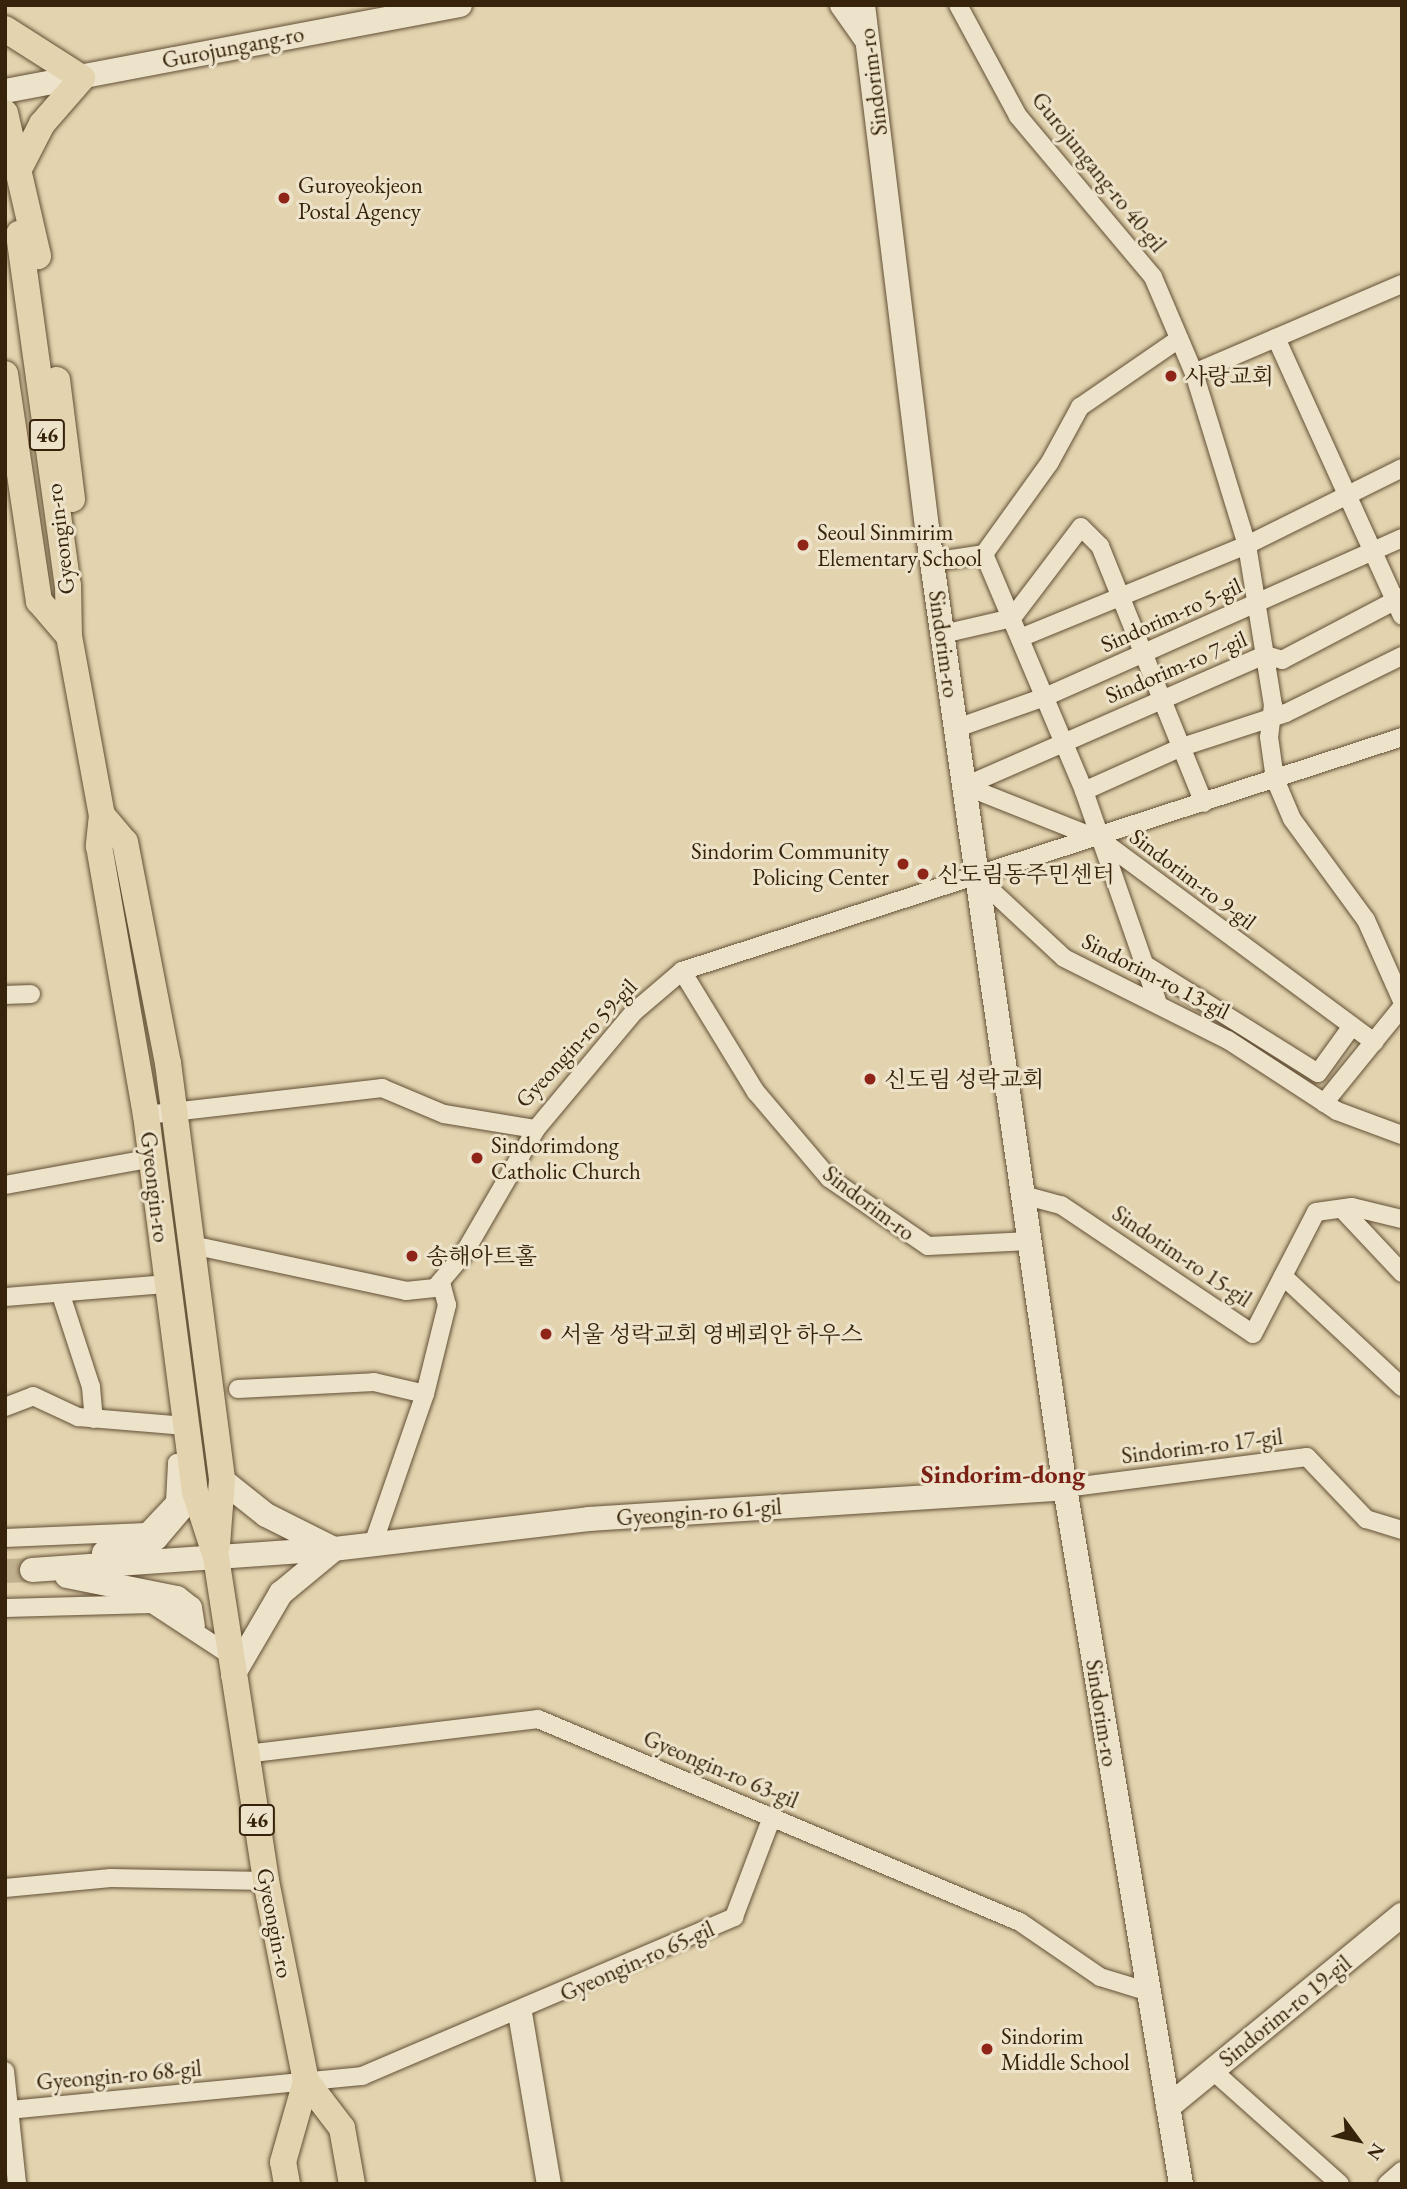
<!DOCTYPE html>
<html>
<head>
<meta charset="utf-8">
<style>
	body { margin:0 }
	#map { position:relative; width:1407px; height:2189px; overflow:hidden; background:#e3d4af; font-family:"EB Garamond","Noto Serif KR",serif }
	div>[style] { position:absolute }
	.secondary-tunnel>* { height:24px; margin-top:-12px; transform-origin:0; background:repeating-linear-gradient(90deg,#c1b18e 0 24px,transparent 0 36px) }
	.roads { filter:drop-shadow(0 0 2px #624f35) drop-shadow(0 0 2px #624f35) }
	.street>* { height:18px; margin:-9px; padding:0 9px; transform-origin:9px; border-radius:9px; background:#ede3cb }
	.secondary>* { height:24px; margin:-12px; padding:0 12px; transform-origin:12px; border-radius:12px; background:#ede3cb }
	.primary>* { height:26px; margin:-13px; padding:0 13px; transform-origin:13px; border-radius:13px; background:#e3d4af }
	.dots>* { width:19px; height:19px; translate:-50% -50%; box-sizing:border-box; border:4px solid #ede3cb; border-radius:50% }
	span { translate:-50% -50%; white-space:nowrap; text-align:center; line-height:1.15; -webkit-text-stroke:6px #ede3cb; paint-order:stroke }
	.shield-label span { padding:2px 5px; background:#ede3cb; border:2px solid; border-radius:5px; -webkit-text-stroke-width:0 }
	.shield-label { font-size:21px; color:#37230c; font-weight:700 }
	.street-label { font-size:23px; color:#37230c }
	.poi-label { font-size:23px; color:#37230c }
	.left { translate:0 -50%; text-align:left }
	.right { translate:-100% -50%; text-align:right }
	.quarter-label { font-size:26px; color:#7a1f14; font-weight:700 }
	.frame { position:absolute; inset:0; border:7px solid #37230c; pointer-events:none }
	.north { position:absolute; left:1323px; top:2105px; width:70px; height:70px; -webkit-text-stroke:5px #ede3cb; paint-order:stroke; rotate:123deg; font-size:19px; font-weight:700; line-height:28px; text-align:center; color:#37230c }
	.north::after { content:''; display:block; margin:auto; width:24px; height:32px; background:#37230c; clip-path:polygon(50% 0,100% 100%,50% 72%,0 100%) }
</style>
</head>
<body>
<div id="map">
	<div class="secondary-tunnel">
		<div style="left:5px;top:1571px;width:27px;rotate:-2deg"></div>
	</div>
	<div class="roads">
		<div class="street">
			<div style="left:958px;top:5px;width:126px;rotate:61.6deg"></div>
			<div style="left:1018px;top:116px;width:210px;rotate:50deg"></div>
			<div style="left:1153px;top:277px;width:104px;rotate:66.9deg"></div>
			<div style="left:1194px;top:373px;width:180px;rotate:72.9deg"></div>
			<div style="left:1247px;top:545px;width:162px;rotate:80.8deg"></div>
			<div style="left:1273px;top:705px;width:32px;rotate:97deg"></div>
			<div style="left:1269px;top:737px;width:42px;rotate:81.9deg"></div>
			<div style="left:1275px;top:779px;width:43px;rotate:67deg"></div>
			<div style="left:1292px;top:819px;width:125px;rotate:53.8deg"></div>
			<div style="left:1366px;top:920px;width:89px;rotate:66deg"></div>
			<div style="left:1276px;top:338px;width:305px;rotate:65.6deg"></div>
			<div style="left:1194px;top:373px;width:226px;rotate:-23.2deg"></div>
			<div style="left:984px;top:554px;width:257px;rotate:67.1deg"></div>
			<div style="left:1084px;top:791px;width:222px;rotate:70.8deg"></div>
			<div style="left:932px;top:562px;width:53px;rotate:-8.7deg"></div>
			<div style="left:984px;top:554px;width:113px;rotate:-54.3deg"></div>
			<div style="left:1050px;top:462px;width:63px;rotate:-61.4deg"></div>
			<div style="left:1080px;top:407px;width:120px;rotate:-34.5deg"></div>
			<div style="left:943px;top:634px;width:71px;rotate:-13.1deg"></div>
			<div style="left:1012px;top:618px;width:114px;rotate:-52.8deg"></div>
			<div style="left:1081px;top:527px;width:27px;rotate:45deg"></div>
			<div style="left:1100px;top:546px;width:277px;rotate:68deg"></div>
			<div style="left:1020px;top:638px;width:245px;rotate:-22.3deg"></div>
			<div style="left:1247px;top:545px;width:173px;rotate:-26.4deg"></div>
			<div style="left:957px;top:728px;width:93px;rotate:-19.4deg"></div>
			<div style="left:1045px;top:697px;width:391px;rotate:-24deg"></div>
			<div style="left:965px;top:786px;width:146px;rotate:21.7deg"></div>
			<div style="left:1101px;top:840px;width:340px;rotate:36.5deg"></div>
			<div style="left:965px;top:786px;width:327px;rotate:-23.6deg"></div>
			<div style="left:1265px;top:655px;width:18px;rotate:16deg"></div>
			<div style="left:1282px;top:660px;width:136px;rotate:-27.7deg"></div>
			<div style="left:1084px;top:791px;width:107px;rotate:-24.2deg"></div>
			<div style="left:1182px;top:747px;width:109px;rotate:-18.1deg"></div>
			<div style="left:1286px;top:713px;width:129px;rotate:-26.2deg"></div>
			<div style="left:978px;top:878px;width:117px;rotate:42.9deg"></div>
			<div style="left:1064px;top:958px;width:183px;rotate:26.6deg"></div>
			<div style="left:1228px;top:1040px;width:130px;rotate:33.1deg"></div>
			<div style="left:1337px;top:1111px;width:69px;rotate:20.3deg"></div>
			<div style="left:1144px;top:964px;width:205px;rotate:32.1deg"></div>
			<div style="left:1318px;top:1073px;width:58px;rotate:-54.1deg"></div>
			<div style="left:682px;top:971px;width:142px;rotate:58.6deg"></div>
			<div style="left:756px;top:1092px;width:113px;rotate:49.7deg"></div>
			<div style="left:829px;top:1178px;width:120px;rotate:34.5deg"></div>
			<div style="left:928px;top:1246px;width:102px;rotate:-2.8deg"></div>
			<div style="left:5px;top:995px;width:26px;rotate:-2deg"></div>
			<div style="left:1324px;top:1103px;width:124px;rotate:-50.9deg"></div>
			<div style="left:146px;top:1115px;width:238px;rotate:-6.5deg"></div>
			<div style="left:382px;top:1088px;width:67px;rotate:22.8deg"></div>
			<div style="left:444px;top:1114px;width:93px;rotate:9.3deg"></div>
			<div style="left:536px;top:1129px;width:153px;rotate:-50.1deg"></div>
			<div style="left:634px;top:1012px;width:63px;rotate:-40.5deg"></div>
			<div style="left:682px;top:971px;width:757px;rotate:-18deg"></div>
			<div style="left:5px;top:1185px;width:145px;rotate:-10.3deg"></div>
			<div style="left:1023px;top:1195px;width:39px;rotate:15deg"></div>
			<div style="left:1061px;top:1205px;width:231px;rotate:33.9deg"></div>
			<div style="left:1253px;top:1334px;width:137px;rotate:-62.7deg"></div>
			<div style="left:1316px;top:1212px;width:36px;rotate:-8deg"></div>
			<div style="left:1352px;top:1207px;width:51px;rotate:13.5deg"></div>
			<div style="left:1342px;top:1209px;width:88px;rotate:46.8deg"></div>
			<div style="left:192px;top:1245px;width:219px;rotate:12.1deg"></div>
			<div style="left:406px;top:1291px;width:29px;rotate:-6deg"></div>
			<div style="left:435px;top:1288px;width:43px;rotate:-49.7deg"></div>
			<div style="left:463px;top:1255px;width:146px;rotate:-59.9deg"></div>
			<div style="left:1283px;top:1276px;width:163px;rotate:43deg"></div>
			<div style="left:61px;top:1295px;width:97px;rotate:71.9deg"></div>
			<div style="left:91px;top:1387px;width:32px;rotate:85deg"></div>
			<div style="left:5px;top:1297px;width:164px;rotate:-4.6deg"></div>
			<div style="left:238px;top:1389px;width:136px;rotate:-2.9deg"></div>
			<div style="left:374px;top:1382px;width:52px;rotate:13.2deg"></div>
			<div style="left:425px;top:1394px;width:92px;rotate:-76.1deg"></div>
			<div style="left:447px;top:1305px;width:24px;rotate:-105deg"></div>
			<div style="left:5px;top:1407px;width:30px;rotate:-21deg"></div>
			<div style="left:33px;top:1396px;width:50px;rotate:25deg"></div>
			<div style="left:78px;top:1417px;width:108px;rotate:4.8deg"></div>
			<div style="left:1065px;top:1488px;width:244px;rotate:-7.3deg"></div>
			<div style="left:1307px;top:1457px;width:86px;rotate:46.4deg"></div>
			<div style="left:1366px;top:1519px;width:38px;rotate:17deg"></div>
			<div style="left:5px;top:1538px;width:142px;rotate:-2.4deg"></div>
			<div style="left:147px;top:1532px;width:41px;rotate:-47deg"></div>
			<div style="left:175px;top:1502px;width:39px;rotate:-87deg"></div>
			<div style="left:177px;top:1463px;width:14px;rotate:-4deg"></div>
			<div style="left:373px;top:1544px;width:159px;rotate:-70.9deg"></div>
			<div style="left:5px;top:1608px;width:147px;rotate:-1.6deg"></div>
			<div style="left:152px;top:1604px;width:93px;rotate:33.2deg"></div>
			<div style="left:245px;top:1754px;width:295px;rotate:-6.8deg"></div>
			<div style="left:538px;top:1719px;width:523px;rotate:22.84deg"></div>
			<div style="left:1020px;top:1922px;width:97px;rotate:34.5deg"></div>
			<div style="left:1100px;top:1977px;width:51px;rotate:17deg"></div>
			<div style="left:5px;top:1888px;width:106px;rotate:-5.4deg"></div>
			<div style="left:111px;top:1878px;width:155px;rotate:1.1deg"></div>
			<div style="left:1212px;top:2070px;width:171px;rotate:41.7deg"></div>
			<div style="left:5px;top:2071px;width:114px;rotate:83.9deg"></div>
			<div style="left:9px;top:2110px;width:355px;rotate:-5.5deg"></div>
			<div style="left:362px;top:2076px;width:405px;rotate:-23.1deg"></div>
			<div style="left:734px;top:1917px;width:107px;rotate:-69.2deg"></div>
			<div style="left:1387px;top:2184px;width:20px;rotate:-41deg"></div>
		</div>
		<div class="secondary">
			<div style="left:842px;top:5px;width:42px;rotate:54.8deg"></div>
			<div style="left:863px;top:5px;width:527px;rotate:83.02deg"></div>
			<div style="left:927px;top:528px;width:970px;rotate:81.82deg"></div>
			<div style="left:1065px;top:1488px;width:706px;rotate:80.54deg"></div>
			<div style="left:5px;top:91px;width:463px;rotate:-10.7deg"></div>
			<div style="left:222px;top:1480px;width:56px;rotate:38.5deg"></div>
			<div style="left:266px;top:1515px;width:72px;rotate:26.6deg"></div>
			<div style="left:104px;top:1553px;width:54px;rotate:-16.1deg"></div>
			<div style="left:156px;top:1538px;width:60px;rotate:-49.7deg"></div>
			<div style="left:32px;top:1570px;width:303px;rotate:-4deg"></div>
			<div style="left:334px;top:1549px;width:257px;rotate:-6.7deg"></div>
			<div style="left:589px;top:1519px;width:477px;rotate:-3.7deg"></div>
			<div style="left:67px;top:1576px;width:112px;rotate:11.3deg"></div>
			<div style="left:177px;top:1598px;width:16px;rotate:38deg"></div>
			<div style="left:190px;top:1608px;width:18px;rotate:81deg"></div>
			<div style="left:233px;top:1675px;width:95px;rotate:-59.7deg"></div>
			<div style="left:281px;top:1593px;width:67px;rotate:-39.6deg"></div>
			<div style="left:520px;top:2013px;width:173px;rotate:80.4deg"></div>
			<div style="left:1168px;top:2107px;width:303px;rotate:-39.4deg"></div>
		</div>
		<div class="primary">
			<div style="left:5px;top:29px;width:91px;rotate:32.5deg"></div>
			<div style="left:82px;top:78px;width:61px;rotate:131deg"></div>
			<div style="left:42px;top:124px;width:46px;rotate:117.1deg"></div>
			<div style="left:5px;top:113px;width:147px;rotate:77deg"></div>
			<div style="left:19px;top:234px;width:354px;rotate:82.1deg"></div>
			<div style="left:68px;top:585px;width:51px;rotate:88.9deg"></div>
			<div style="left:69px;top:636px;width:182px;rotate:79.6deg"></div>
			<div style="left:102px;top:815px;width:31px;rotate:96deg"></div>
			<div style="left:99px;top:846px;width:273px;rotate:80.1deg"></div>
			<div style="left:146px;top:1115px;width:380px;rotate:82.6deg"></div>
			<div style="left:195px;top:1492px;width:68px;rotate:72.1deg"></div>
			<div style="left:216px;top:1557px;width:328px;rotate:81.2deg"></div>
			<div style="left:266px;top:1881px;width:204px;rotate:78.7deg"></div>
			<div style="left:306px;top:2081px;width:59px;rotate:52.5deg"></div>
			<div style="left:342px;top:2128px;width:57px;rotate:79.9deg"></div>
			<div style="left:5px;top:374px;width:230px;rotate:81.5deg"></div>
			<div style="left:39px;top:601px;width:46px;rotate:49.4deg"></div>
			<div style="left:57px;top:380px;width:120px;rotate:82.8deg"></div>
			<div style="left:102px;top:815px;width:35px;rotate:50deg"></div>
			<div style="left:125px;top:842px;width:225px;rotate:79deg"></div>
			<div style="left:168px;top:1063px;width:420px;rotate:82.6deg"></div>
			<div style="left:222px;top:1480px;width:65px;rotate:94.4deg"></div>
			<div style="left:287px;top:2184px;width:22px;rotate:-100deg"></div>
			<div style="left:283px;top:2162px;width:84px;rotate:-74.1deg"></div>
		</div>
	</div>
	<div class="dots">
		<div style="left:284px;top:198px;background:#8f2418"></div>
		<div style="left:1171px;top:376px;background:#8f2418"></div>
		<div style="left:803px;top:545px;background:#8f2418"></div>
		<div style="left:903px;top:864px;background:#8f2418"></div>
		<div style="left:923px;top:874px;background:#8f2418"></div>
		<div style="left:870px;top:1079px;background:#8f2418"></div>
		<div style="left:477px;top:1158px;background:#8f2418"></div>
		<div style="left:412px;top:1256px;background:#8f2418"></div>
		<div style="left:546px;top:1334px;background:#8f2418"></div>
		<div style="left:987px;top:2049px;background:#8f2418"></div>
	</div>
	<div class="shield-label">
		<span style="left:47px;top:435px">46</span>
		<span style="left:257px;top:1820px">46</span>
	</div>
	<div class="street-label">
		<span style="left:233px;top:47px;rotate:-11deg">Gurojungang-ro</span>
		<span style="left:873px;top:82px;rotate:-97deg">Sindorim-ro</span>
		<span style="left:1099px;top:172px;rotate:51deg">Gurojungang-ro 40-gil</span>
		<span style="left:60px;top:539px;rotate:-97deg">Gyeongin-ro</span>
		<span style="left:1171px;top:615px;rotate:-24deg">Sindorim-ro 5-gil</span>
		<span style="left:944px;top:644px;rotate:82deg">Sindorim-ro</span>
		<span style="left:1176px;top:667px;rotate:-23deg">Sindorim-ro 7-gil</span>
		<span style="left:1193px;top:879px;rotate:37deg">Sindorim-ro 9-gil</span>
		<span style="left:1156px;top:976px;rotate:27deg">Sindorim-ro 13-gil</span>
		<span style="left:576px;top:1043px;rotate:-47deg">Gyeongin-ro 59-gil</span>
		<span style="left:155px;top:1187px;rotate:83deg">Gyeongin-ro</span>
		<span style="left:869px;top:1203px;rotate:37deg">Sindorim-ro</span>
		<span style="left:1182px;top:1256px;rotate:34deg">Sindorim-ro 15-gil</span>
		<span style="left:1202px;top:1446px;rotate:-7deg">Sindorim-ro 17-gil</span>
		<span style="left:699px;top:1512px;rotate:-4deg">Gyeongin-ro 61-gil</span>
		<span style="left:1102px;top:1713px;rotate:81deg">Sindorim-ro</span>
		<span style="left:721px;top:1769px;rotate:23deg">Gyeongin-ro 63-gil</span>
		<span style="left:275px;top:1923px;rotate:79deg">Gyeongin-ro</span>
		<span style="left:637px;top:1961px;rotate:-24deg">Gyeongin-ro 65-gil</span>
		<span style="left:1285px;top:2011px;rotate:-39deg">Sindorim-ro 19-gil</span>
		<span style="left:119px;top:2075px;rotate:-5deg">Gyeongin-ro 68-gil</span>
	</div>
	<div class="poi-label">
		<span class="left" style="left:298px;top:198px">Guroyeokjeon<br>Postal Agency</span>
		<span class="left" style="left:1185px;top:376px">사랑교회</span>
		<span class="left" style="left:817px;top:545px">Seoul Sinmirim<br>Elementary School</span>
		<span class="right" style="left:889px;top:864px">Sindorim Community<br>Policing Center</span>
		<span class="left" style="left:937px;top:874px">신도림동주민센터</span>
		<span class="left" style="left:884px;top:1079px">신도림 성락교회</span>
		<span class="left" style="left:491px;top:1158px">Sindorimdong<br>Catholic Church</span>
		<span class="left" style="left:426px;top:1256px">송해아트홀</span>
		<span class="left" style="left:560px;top:1334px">서울 성락교회 영베뢰안 하우스</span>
		<span class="left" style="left:1001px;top:2049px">Sindorim<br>Middle School</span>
	</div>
	<div class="quarter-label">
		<span style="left:1003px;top:1475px">Sindorim-dong</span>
	</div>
	<div class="frame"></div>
	<div class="north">N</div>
</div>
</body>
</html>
